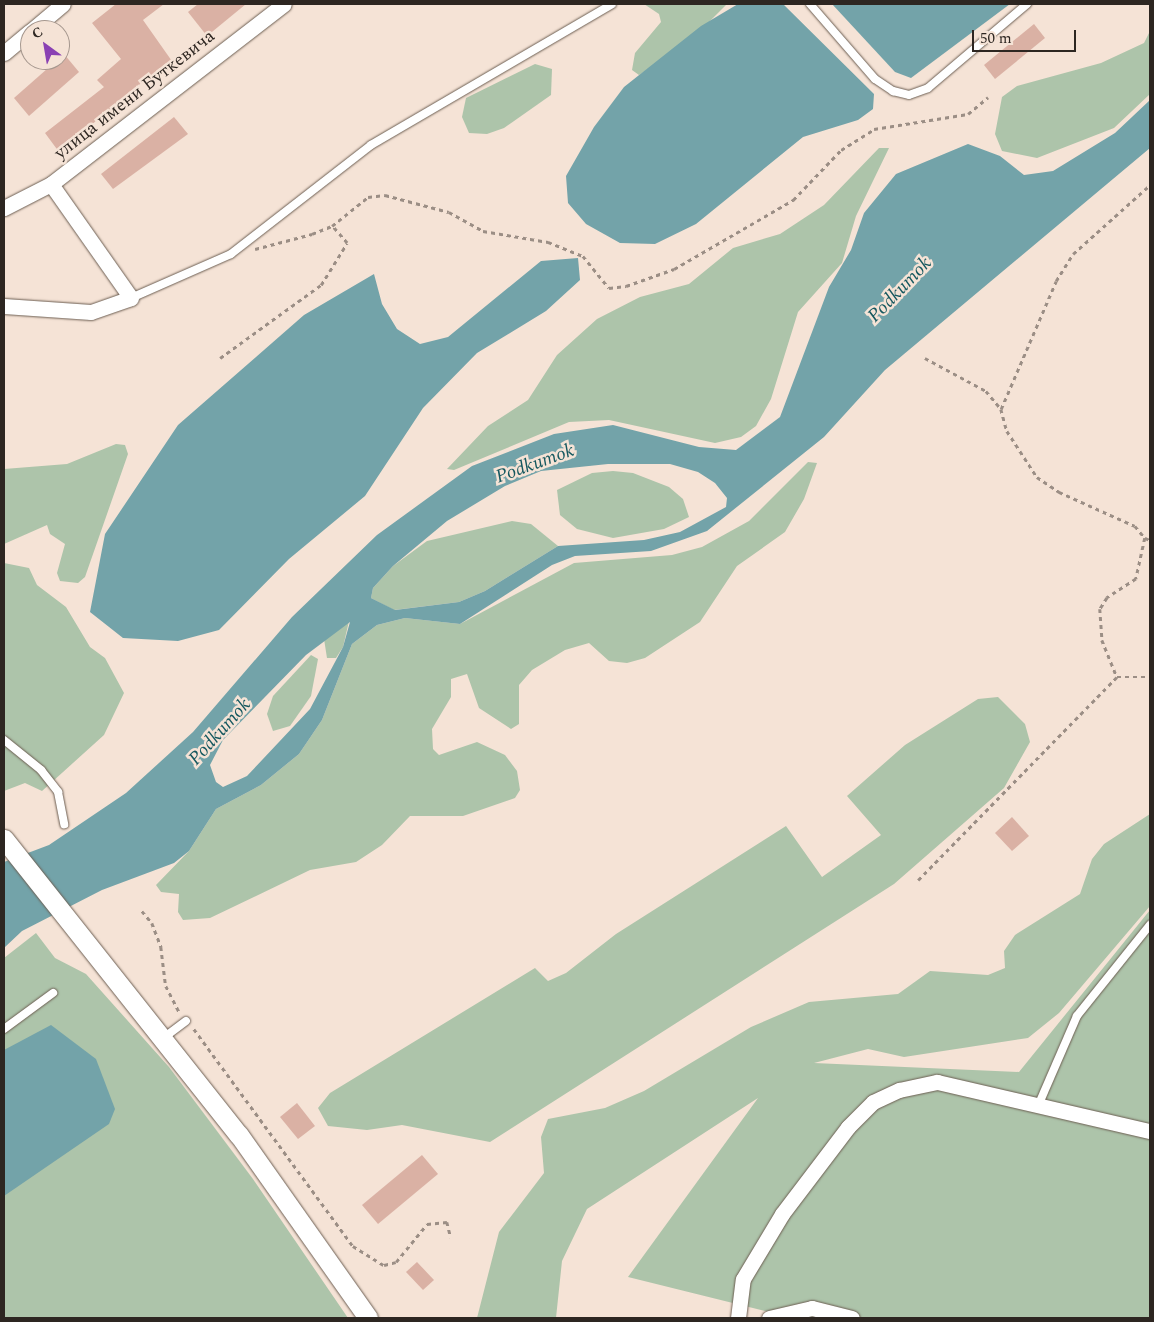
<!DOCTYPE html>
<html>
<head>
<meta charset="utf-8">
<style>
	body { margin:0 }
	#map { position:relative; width:1154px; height:1322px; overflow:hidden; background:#f5e3d6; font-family:Spectral,serif }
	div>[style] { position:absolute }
	.green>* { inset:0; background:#adc4aa }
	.water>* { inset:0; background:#73a3a9 }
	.building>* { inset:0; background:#dab1a4 }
	.path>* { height:2.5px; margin-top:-1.25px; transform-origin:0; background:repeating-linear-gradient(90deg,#9b8e85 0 4px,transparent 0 8px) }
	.roads { filter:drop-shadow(0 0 1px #6c5e52) drop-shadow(0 0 1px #6c5e52) }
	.service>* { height:8px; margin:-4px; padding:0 4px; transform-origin:4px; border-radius:4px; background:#fff }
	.minor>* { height:15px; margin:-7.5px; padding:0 7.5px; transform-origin:7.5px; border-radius:7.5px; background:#fff }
	.tertiary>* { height:19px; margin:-9.5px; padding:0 9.5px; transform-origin:9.5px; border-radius:9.5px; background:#fff }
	span { translate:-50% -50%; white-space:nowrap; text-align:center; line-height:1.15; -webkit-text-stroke:5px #f5e3d6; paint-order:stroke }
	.street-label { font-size:18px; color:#2d2621 }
	.water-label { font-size:19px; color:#15585f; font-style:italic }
	.frame { position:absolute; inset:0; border:5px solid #2d2621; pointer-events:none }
	.north { position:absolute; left:20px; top:20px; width:50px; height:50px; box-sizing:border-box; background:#f5e3d6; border:1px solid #a5978e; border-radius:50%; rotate:328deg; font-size:14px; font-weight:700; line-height:20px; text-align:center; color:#2d2621 }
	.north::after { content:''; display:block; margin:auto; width:18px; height:22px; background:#8a41b3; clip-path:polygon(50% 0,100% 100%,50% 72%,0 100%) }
	.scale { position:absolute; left:972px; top:30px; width:104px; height:22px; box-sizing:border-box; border:2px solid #2d2621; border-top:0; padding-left:6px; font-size:15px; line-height:18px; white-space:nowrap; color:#2d2621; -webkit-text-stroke:4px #f5e3d6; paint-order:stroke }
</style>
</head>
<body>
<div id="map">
	<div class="green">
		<div style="clip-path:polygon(644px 4px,727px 4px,692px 39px,639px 75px,632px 70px,635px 53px,661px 22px,659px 14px)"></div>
		<div style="clip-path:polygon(1150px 31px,1150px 94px,1114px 128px,1037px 158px,1002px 151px,995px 134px,1002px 97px,1017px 86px,1101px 63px,1144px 43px)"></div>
		<div style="clip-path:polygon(535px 64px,552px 69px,551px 95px,504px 128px,487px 134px,469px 133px,462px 117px,466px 98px)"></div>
		<div style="clip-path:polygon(879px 148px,889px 148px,856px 216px,842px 263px,798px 312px,771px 399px,756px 426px,741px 437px,715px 443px,609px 420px,569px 422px,454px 470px,447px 469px,488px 426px,528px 400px,557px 355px,597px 319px,640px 297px,689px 284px,733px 248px,780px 234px,824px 205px)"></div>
		<div style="clip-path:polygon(116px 444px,125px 445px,128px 454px,85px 577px,78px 583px,60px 581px,57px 573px,65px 544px,50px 534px,47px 525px,4px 544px,4px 469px,67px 464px)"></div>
		<div style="clip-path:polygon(808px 462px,817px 463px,804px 499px,785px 532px,737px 566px,700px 622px,645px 658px,627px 663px,609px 661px,589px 643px,565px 650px,532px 670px,519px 685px,519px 724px,511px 729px,479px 708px,467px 674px,451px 679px,451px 697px,432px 729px,433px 749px,439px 755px,477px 742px,505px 755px,517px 771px,520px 790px,515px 798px,463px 816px,410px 816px,382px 845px,356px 862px,310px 870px,210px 918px,183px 920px,178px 912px,179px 894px,161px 892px,156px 885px,189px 851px,216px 809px,261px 785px,299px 754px,322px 720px,352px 644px,377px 625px,405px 618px,460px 624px,574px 563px,672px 555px,702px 547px,749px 521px)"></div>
		<div style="clip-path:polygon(613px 471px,633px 473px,669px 487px,683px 499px,689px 517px,664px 529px,613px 538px,577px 529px,560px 515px,557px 490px,592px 473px)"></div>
		<div style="clip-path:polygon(512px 521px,531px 524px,558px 546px,485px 591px,459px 602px,394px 610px,371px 598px,373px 588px,393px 566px,427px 541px)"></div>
		<div style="clip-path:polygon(4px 563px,29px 568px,37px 585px,66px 607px,90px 647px,105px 658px,124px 693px,104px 735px,42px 791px,25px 783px,4px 791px)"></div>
		<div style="clip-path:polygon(349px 621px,343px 647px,336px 658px,327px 658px,324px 639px)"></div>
		<div style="clip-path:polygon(311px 655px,318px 659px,311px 696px,290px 726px,273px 731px,267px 714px,273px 696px)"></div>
		<div style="clip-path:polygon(998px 697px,1025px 724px,1030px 742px,1004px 788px,894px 884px,490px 1142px,402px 1125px,367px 1130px,328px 1126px,318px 1108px,330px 1093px,535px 968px,548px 981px,566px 973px,616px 934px,786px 826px,822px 877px,881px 835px,847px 796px,905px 745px,978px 699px)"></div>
		<div style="clip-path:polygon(1150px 814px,1150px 906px,1059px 1013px,1028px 1038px,904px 1057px,868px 1049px,814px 1063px,1019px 1072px,1150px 910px,1150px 1318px,793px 1318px,628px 1277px,758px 1098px,587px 1209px,562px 1261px,556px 1318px,477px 1318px,499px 1232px,544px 1173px,541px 1137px,548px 1119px,605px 1108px,644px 1091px,751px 1027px,809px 1002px,898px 994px,930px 971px,988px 975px,1005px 968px,1004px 951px,1015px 935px,1080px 894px,1092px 859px,1104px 844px)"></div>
		<div style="clip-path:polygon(36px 933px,55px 958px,86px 974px,169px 1067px,253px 1179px,348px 1318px,4px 1318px,4px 958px)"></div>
	</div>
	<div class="water">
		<div style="clip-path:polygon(738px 4px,783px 4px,874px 94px,873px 109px,858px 120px,803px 137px,696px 224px,655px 244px,620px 243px,586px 224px,568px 203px,566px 176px,594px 127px,624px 87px,701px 26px)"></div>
		<div style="clip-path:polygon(832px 4px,1010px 4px,911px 78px,895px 72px)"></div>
		<div style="clip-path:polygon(evenodd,1150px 100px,1150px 148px,885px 370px,824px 437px,707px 531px,651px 551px,575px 556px,552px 565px,460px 624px,405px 618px,377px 625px,352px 644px,322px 720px,299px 754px,261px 785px,216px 809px,189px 851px,174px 863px,102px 890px,22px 931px,4px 948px,4px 862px,49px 845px,126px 793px,193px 732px,292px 617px,377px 535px,472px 466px,554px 434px,613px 425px,699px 447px,736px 450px,780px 417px,829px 287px,851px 250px,864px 213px,896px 174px,968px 144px,1000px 156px,1024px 175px,1053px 171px,1115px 133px,1150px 100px,608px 464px,670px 464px,698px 472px,715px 483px,727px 498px,726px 507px,680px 532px,644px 540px,558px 546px,485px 591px,459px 602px,395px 610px,371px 598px,373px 588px,393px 566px,447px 521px,505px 486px,541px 471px,608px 464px,1150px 100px,350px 622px,343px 647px,310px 709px,247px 776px,223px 787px,216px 782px,210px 765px,223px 740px,306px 655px,350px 622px)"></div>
		<div style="clip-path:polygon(578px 258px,580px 280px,546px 311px,477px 353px,423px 408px,365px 496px,289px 559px,219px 630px,178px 641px,123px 638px,90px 612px,105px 534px,178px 425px,304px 315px,374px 274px,382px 304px,397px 329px,420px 344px,448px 337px,541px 261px)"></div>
		<div style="clip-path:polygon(51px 1025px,96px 1059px,115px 1109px,109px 1124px,4px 1196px,4px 1050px)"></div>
	</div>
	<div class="building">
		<div style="clip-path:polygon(116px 4px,164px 4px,143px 20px,174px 64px,149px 83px,146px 79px,59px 152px,45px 133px,104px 87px,97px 80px,121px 59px,92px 23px)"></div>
		<div style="clip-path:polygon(198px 4px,246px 4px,207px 36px,188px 12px)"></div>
		<div style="clip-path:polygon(1034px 24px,1045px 38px,995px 79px,984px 65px)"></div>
		<div style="clip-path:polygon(64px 54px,79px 72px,29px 116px,14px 98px)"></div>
		<div style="clip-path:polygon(174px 117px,188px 134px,113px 189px,101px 174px)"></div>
		<div style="clip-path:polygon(1012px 817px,1029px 836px,1012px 851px,995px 833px)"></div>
		<div style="clip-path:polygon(297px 1103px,315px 1126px,298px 1139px,280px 1117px)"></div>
		<div style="clip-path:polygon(422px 1155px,438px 1174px,378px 1224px,362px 1205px)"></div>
		<div style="clip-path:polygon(417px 1262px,434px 1280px,423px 1290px,406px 1272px)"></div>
	</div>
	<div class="path">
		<div style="left:255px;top:249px;width:59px;rotate:-14.7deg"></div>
		<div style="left:312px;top:234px;width:22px;rotate:-22deg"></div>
		<div style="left:332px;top:226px;width:46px;rotate:-38.9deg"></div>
		<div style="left:368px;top:197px;width:17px;rotate:-7deg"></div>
		<div style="left:385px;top:195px;width:66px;rotate:14.9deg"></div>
		<div style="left:449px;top:212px;width:39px;rotate:29deg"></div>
		<div style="left:483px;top:231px;width:66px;rotate:9.6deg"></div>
		<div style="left:548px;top:242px;width:38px;rotate:22deg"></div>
		<div style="left:583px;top:256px;width:41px;rotate:50.9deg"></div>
		<div style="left:609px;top:288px;width:17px;rotate:-7deg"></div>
		<div style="left:626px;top:286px;width:51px;rotate:-19.5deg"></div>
		<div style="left:674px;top:269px;width:138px;rotate:-30.1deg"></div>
		<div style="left:793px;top:200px;width:69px;rotate:-46.2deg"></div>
		<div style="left:841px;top:150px;width:39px;rotate:-32deg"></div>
		<div style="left:874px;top:129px;width:95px;rotate:-9.1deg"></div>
		<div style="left:968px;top:114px;width:26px;rotate:-40deg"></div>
		<div style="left:220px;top:358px;width:125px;rotate:-35.9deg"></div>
		<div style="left:321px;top:285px;width:49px;rotate:-58.2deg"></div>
		<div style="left:347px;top:243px;width:23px;rotate:-131deg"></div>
		<div style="left:925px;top:358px;width:69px;rotate:28.4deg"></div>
		<div style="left:986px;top:391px;width:23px;rotate:50deg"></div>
		<div style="left:1001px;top:409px;width:23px;rotate:75deg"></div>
		<div style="left:1007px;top:431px;width:55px;rotate:56.9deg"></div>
		<div style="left:1037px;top:477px;width:27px;rotate:34deg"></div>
		<div style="left:1059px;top:492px;width:83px;rotate:24.1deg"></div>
		<div style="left:1135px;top:526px;width:16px;rotate:50deg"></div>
		<div style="left:1145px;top:538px;width:42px;rotate:102.4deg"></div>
		<div style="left:1136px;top:579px;width:35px;rotate:147deg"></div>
		<div style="left:1107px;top:598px;width:13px;rotate:122deg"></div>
		<div style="left:1100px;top:609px;width:31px;rotate:86deg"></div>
		<div style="left:1102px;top:640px;width:40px;rotate:68deg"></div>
		<div style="left:1001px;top:409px;width:139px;rotate:-66.7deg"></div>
		<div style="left:1056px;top:281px;width:32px;rotate:-58deg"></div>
		<div style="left:1073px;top:254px;width:103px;rotate:-41.9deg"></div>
		<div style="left:1145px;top:538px;width:5px;rotate:22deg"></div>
		<div style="left:918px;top:880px;width:284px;rotate:-45.6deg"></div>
		<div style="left:1117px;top:677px;width:33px"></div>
		<div style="left:142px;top:911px;width:16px;rotate:50deg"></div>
		<div style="left:152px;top:923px;width:26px;rotate:69deg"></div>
		<div style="left:161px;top:947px;width:39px;rotate:83deg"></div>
		<div style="left:166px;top:986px;width:31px;rotate:63deg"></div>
		<div style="left:194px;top:1029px;width:269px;rotate:53.8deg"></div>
		<div style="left:353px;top:1246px;width:36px;rotate:32deg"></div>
		<div style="left:384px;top:1265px;width:12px;rotate:-14deg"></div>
		<div style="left:396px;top:1262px;width:49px;rotate:-50.8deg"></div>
		<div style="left:427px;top:1224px;width:20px;rotate:-6deg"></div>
		<div style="left:447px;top:1222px;width:16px;rotate:76deg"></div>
	</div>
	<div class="roads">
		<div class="service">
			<div style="left:810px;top:4px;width:99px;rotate:49.1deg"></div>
			<div style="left:875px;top:79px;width:22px;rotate:34deg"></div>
			<div style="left:893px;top:91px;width:16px;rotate:14deg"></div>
			<div style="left:909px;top:95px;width:20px;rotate:-20deg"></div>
			<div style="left:928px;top:88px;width:130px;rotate:-40.3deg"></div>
			<div style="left:131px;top:298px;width:109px;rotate:-23.7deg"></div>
			<div style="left:231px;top:254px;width:177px;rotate:-37.9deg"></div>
			<div style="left:371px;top:145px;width:279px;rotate:-30.3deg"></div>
			<div style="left:4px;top:740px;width:48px;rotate:39deg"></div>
			<div style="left:41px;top:770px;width:28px;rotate:52deg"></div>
			<div style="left:58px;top:792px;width:33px;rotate:79deg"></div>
			<div style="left:4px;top:1029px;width:61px;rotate:-36.3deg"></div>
			<div style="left:162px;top:1039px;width:30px;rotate:-37deg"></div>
			<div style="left:1038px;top:1106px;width:98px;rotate:-66.6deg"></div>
			<div style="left:1077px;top:1016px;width:117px;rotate:-51.3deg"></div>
		</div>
		<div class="minor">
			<div style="left:32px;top:30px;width:40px;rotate:-40deg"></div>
			<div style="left:4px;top:53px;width:34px;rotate:-40deg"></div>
			<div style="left:4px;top:208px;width:53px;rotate:-27.1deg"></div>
			<div style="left:51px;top:184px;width:294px;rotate:-37.7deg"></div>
			<div style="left:4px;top:306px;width:87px;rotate:3.9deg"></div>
			<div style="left:91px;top:312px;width:42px;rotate:-19.3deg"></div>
			<div style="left:131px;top:298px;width:139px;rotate:-125.1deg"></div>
			<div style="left:738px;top:1318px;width:39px;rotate:-83deg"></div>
			<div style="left:743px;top:1279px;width:76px;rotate:-59deg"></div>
			<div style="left:782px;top:1214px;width:109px;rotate:-52.8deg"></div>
			<div style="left:848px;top:1127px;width:35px;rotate:-45deg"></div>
			<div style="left:873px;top:1102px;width:29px;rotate:-25deg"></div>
			<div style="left:899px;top:1090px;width:39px;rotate:-12deg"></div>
			<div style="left:937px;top:1082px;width:219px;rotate:13deg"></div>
			<div style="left:769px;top:1318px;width:44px;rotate:-13.1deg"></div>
			<div style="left:812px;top:1308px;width:41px;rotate:14deg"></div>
		</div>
		<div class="tertiary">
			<div style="left:4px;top:839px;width:378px;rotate:51.6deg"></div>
			<div style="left:239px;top:1135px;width:224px;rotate:54.8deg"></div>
		</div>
	</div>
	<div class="street-label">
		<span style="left:135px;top:95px;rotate:-38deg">улица имени Буткевича</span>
	</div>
	<div class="water-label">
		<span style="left:900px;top:290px;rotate:-46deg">Podkumok</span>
		<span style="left:535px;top:464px;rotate:-20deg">Podkumok</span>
		<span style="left:220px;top:732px;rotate:-48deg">Podkumok</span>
	</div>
	<div class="frame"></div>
	<div class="north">С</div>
	<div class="scale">50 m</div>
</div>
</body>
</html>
